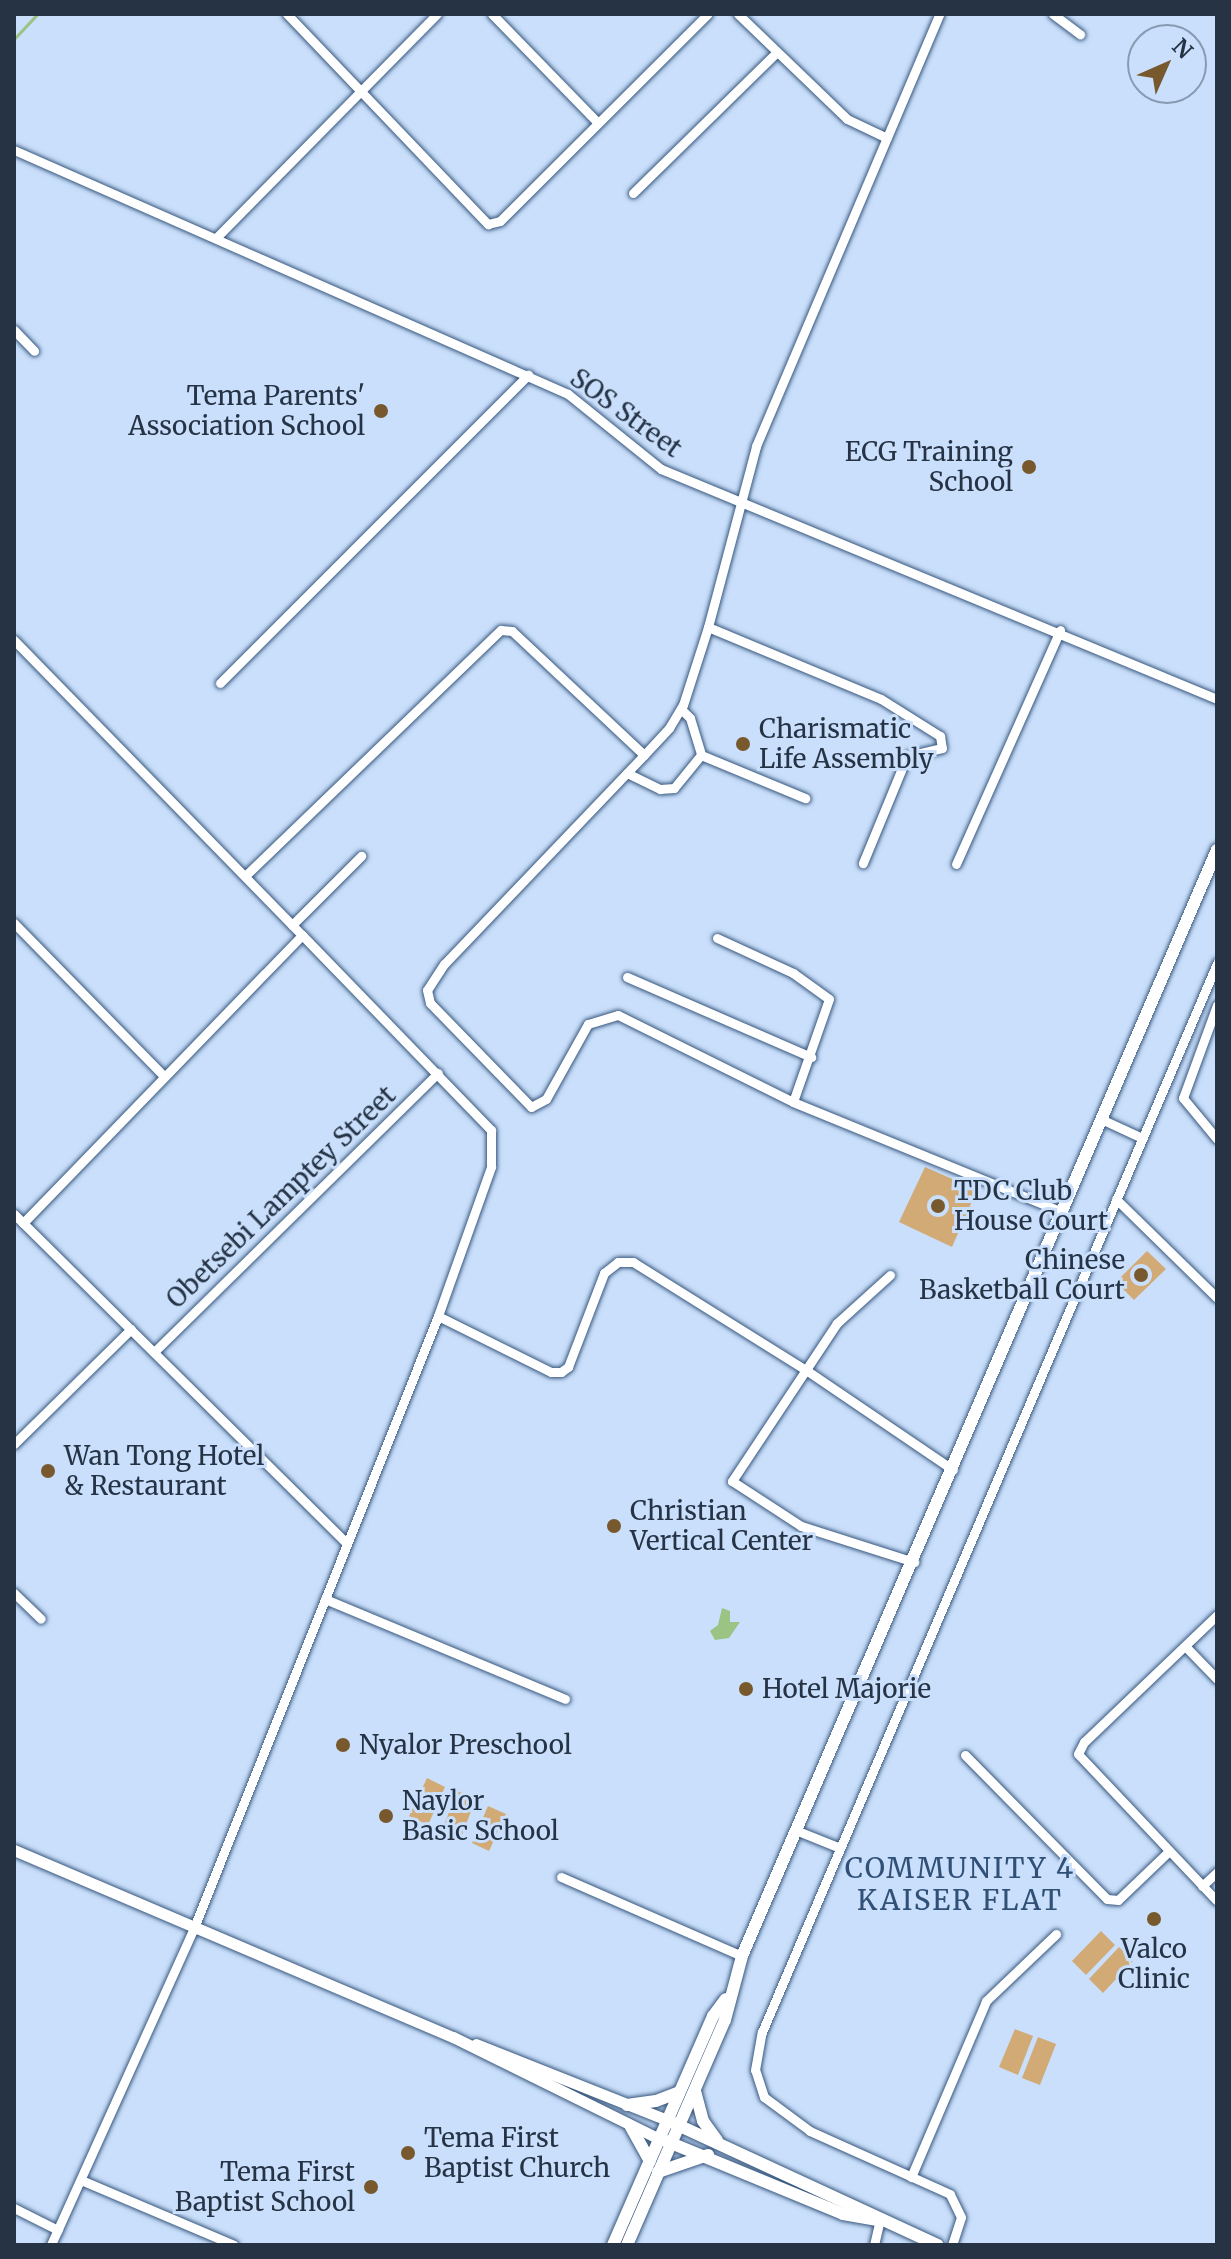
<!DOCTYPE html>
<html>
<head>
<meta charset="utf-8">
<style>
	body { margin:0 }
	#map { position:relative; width:1231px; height:2259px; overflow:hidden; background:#c9dffb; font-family:Merriweather,serif }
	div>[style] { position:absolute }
	.green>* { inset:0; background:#d2aa75 }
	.water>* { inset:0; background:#9bc383 }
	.stream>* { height:3px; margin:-1.5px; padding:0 1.5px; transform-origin:1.5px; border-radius:1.5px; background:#9bc383 }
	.roads { filter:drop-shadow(0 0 2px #38577e) drop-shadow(0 0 2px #38577e) }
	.minor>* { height:9px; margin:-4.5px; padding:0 4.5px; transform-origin:4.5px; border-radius:4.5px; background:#fff }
	.tertiary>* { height:11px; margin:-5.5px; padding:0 5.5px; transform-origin:5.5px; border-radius:5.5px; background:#fff }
	.secondary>* { height:12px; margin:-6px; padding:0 6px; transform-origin:6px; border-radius:6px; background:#fff }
	.dots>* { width:22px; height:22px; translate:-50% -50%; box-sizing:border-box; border:4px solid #c9dffb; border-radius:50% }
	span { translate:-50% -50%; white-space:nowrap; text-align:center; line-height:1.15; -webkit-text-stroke:6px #c9dffb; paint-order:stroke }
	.poi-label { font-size:26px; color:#253345 }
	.right { translate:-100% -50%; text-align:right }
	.left { translate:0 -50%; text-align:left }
	.street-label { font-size:26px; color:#253345 }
	.neighbourhood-label { font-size:28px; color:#315077; letter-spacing:2px }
	.frame { position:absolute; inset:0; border:16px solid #253345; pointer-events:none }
	.north { position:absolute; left:1127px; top:24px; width:80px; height:80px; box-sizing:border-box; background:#c9dffb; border:2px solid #879ab2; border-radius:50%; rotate:45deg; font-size:22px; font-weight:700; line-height:32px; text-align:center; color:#253345 }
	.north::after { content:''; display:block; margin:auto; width:28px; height:36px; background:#77592d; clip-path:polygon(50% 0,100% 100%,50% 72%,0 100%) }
</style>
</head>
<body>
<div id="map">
	<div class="green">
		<div style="clip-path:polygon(925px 1167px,977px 1190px,952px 1247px,899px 1222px)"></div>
		<div style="clip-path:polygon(1147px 1251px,1166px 1269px,1134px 1300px,1116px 1282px)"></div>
		<div style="clip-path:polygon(427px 1778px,445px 1787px,428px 1825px,409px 1816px)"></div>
		<div style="clip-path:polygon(457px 1791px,476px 1798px,462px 1835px,443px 1828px)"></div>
		<div style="clip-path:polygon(488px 1806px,506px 1814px,489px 1851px,472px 1843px)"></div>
		<div style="clip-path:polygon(1101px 1931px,1115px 1945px,1086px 1975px,1072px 1961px)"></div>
		<div style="clip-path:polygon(1119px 1947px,1133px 1961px,1103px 1993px,1089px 1979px)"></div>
		<div style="clip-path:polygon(1015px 2029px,1033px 2036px,1018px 2075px,999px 2067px)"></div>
		<div style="clip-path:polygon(1038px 2037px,1056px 2044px,1040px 2085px,1022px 2078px)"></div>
	</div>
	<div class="water">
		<div style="clip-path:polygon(722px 1608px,730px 1611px,730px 1622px,740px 1622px,729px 1638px,715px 1640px,710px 1631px,718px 1625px)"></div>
	</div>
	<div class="stream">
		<div style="left:14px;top:39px;width:34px;rotate:-47deg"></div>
	</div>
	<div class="roads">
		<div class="minor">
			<div style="left:287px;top:14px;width:291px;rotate:46.3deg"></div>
			<div style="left:488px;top:224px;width:12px;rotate:-14deg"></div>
			<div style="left:500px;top:221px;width:293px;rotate:-44.9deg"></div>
			<div style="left:492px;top:14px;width:152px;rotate:45.8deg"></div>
			<div style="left:738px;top:14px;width:151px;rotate:43.9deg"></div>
			<div style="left:847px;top:119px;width:44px;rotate:25.4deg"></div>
			<div style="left:1053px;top:14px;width:34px;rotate:37deg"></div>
			<div style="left:14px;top:150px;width:605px;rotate:23.77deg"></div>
			<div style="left:568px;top:394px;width:119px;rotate:38.9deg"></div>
			<div style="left:661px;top:469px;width:602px;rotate:22.47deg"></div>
			<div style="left:633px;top:193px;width:200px;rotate:-44.4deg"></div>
			<div style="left:217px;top:237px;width:313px;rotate:-45.4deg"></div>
			<div style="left:14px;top:330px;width:29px;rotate:46deg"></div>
			<div style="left:708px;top:627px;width:187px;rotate:22.6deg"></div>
			<div style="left:881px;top:699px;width:70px;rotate:32.1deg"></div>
			<div style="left:940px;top:736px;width:12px;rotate:81deg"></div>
			<div style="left:942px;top:748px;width:36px;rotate:167deg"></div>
			<div style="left:907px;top:756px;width:116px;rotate:112.4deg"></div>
			<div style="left:14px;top:640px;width:412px;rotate:45.7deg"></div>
			<div style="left:220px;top:683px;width:436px;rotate:-45deg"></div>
			<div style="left:681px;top:709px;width:13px;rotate:45deg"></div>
			<div style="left:690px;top:718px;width:39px;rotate:73deg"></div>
			<div style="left:701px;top:755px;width:113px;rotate:22.5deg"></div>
			<div style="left:644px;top:755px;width:289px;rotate:133.7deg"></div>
			<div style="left:444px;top:964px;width:31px;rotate:123deg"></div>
			<div style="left:427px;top:990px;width:13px;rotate:77deg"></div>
			<div style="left:430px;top:1003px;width:145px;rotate:45.8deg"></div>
			<div style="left:531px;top:1107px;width:17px;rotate:-28deg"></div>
			<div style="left:546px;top:1099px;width:86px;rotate:-60.8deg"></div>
			<div style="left:588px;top:1024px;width:31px;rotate:-17deg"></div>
			<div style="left:618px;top:1015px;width:195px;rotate:26.4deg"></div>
			<div style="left:793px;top:1102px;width:292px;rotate:22.2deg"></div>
			<div style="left:627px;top:773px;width:37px;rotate:26deg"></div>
			<div style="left:660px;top:789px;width:14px;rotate:-4deg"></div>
			<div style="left:674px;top:788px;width:43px;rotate:-50.7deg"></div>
			<div style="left:956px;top:864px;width:256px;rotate:-66deg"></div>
			<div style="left:245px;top:876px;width:355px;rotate:-43.9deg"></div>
			<div style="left:501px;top:630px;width:11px;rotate:5deg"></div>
			<div style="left:512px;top:631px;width:181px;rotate:43.2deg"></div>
			<div style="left:644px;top:755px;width:37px;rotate:-47deg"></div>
			<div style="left:669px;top:728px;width:27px;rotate:-59deg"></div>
			<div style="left:683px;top:705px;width:82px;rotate:-72.2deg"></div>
			<div style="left:708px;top:627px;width:187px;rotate:-75.1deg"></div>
			<div style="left:756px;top:446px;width:469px;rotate:-67deg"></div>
			<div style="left:14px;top:923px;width:213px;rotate:45.6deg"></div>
			<div style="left:292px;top:925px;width:98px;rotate:-45deg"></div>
			<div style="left:717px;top:938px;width:84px;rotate:24.7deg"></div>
			<div style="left:793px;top:973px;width:44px;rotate:35.8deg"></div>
			<div style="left:829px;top:999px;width:109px;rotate:109.3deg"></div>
			<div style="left:627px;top:977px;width:201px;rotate:23.5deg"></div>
			<div style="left:1217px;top:1005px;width:99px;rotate:110.1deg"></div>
			<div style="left:1183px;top:1098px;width:53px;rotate:50.3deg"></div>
			<div style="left:1101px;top:1119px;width:45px;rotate:24.9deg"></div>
			<div style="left:1116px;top:1199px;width:141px;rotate:44.4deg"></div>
			<div style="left:14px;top:1214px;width:467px;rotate:44.7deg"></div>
			<div style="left:23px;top:1223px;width:401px;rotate:-45.9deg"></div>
			<div style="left:302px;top:935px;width:272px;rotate:45.9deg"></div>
			<div style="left:491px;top:1130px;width:37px;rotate:90deg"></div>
			<div style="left:491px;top:1167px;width:158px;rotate:109.6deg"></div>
			<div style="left:438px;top:1316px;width:661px;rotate:111.75deg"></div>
			<div style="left:193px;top:1930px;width:346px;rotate:114.3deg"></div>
			<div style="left:890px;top:1275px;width:72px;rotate:137.8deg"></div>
			<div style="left:837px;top:1323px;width:190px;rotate:123.6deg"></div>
			<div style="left:732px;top:1481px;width:82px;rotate:33.1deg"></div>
			<div style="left:801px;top:1526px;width:119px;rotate:17.7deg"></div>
			<div style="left:438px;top:1316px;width:126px;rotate:26.4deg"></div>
			<div style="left:551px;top:1372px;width:10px"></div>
			<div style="left:561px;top:1372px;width:9px;rotate:-36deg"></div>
			<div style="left:568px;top:1367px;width:101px;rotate:-69deg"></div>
			<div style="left:604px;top:1273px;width:18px;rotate:-38deg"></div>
			<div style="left:618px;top:1262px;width:15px"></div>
			<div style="left:633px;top:1262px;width:208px;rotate:32deg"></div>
			<div style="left:809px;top:1372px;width:174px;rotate:34.2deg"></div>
			<div style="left:154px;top:1352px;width:398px;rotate:-44.5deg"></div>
			<div style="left:14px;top:1444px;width:164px;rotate:-44.5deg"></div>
			<div style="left:14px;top:1593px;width:37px;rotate:44deg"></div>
			<div style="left:325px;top:1599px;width:260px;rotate:22.6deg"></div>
			<div style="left:1217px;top:1615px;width:184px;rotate:136.3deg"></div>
			<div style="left:1084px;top:1742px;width:13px;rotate:117deg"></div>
			<div style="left:1078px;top:1754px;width:202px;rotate:46.6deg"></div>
			<div style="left:1185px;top:1646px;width:46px;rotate:45.9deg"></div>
			<div style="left:965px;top:1755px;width:202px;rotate:45.4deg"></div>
			<div style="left:1107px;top:1899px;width:11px;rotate:5deg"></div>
			<div style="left:1118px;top:1900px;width:69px;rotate:-43.8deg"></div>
			<div style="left:798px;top:1831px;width:45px;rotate:22deg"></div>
			<div style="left:561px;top:1877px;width:197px;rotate:23.6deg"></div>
			<div style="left:1202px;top:1886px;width:21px;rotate:-43deg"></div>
			<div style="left:911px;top:2177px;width:191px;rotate:-66.9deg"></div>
			<div style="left:986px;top:2001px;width:97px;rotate:-43.7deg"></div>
			<div style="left:81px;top:2180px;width:166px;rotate:23deg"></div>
			<div style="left:14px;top:2208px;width:49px;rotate:26.6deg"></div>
			<div style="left:874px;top:2245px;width:26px;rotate:-77deg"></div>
			<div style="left:952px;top:2245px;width:29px;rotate:-72deg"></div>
			<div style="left:961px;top:2217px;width:25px;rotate:-116deg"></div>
			<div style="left:950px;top:2194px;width:154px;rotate:-155.8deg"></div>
			<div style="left:810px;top:2131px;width:57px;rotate:-143.5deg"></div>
			<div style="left:764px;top:2097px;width:28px;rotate:-108deg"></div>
			<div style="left:755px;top:2070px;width:39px;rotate:-80deg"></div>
			<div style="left:762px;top:2032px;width:1162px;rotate:-66.94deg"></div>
		</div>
		<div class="tertiary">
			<div style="left:14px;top:1850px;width:477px;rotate:23.1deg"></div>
			<div style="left:453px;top:2037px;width:230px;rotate:26.3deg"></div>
			<div style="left:476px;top:2044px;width:206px;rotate:21.7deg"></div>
		</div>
		<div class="secondary">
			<div style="left:695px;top:2091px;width:31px;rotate:75deg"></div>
			<div style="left:703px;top:2121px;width:24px;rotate:54deg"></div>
			<div style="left:627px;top:2105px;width:29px;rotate:-8deg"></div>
			<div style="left:656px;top:2101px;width:25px;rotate:-21deg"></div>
			<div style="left:667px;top:2120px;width:298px;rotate:24.8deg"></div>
			<div style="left:631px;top:2127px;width:39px;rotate:61deg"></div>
			<div style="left:666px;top:2141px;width:191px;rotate:22.4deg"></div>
			<div style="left:843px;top:2214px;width:35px;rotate:10deg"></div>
			<div style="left:658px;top:2172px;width:53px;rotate:-18.8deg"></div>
			<div style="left:613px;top:2245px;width:250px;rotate:-66.4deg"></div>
			<div style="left:713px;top:2016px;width:21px;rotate:-53deg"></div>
			<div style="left:627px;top:2245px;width:245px;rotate:-66.5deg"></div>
			<div style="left:725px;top:2020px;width:66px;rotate:-75.1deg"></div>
			<div style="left:742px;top:1956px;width:1204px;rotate:-66.76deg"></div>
		</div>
	</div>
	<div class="dots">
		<div style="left:381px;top:411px;background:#77592d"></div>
		<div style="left:1029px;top:467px;background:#77592d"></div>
		<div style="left:743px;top:744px;background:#77592d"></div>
		<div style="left:938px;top:1206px;background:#77592d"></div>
		<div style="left:1141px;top:1275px;background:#77592d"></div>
		<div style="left:48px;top:1471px;background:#77592d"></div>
		<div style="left:614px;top:1526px;background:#77592d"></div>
		<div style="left:746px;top:1689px;background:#77592d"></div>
		<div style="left:343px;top:1745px;background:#77592d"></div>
		<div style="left:386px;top:1816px;background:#77592d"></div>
		<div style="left:1154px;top:1919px;background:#77592d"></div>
		<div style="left:408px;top:2153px;background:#77592d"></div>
		<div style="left:371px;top:2187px;background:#77592d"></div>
	</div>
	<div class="poi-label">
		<span class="right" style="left:365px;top:411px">Tema Parents'<br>Association School</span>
		<span class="right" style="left:1013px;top:467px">ECG Training<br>School</span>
		<span class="left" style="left:759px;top:744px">Charismatic<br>Life Assembly</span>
		<span class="left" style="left:954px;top:1206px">TDC Club<br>House Court</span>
		<span class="right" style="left:1125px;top:1275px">Chinese<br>Basketball Court</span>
		<span class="left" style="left:64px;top:1471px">Wan Tong Hotel<br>&amp; Restaurant</span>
		<span class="left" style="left:630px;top:1526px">Christian<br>Vertical Center</span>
		<span class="left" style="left:762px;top:1689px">Hotel Majorie</span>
		<span class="left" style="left:359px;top:1745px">Nyalor Preschool</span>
		<span class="left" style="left:402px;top:1816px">Naylor<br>Basic School</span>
		<span style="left:1154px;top:1964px">Valco<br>Clinic</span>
		<span class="left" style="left:424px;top:2153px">Tema First<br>Baptist Church</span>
		<span class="right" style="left:355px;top:2187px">Tema First<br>Baptist School</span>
	</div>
	<div class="street-label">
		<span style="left:626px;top:413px;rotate:36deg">SOS Street</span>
		<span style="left:281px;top:1197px;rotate:-44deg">Obetsebi Lamptey Street</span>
	</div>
	<div class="neighbourhood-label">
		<span style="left:960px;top:1884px">COMMUNITY 4<br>KAISER FLAT</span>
	</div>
	<div class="frame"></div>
	<div class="north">N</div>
</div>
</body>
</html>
